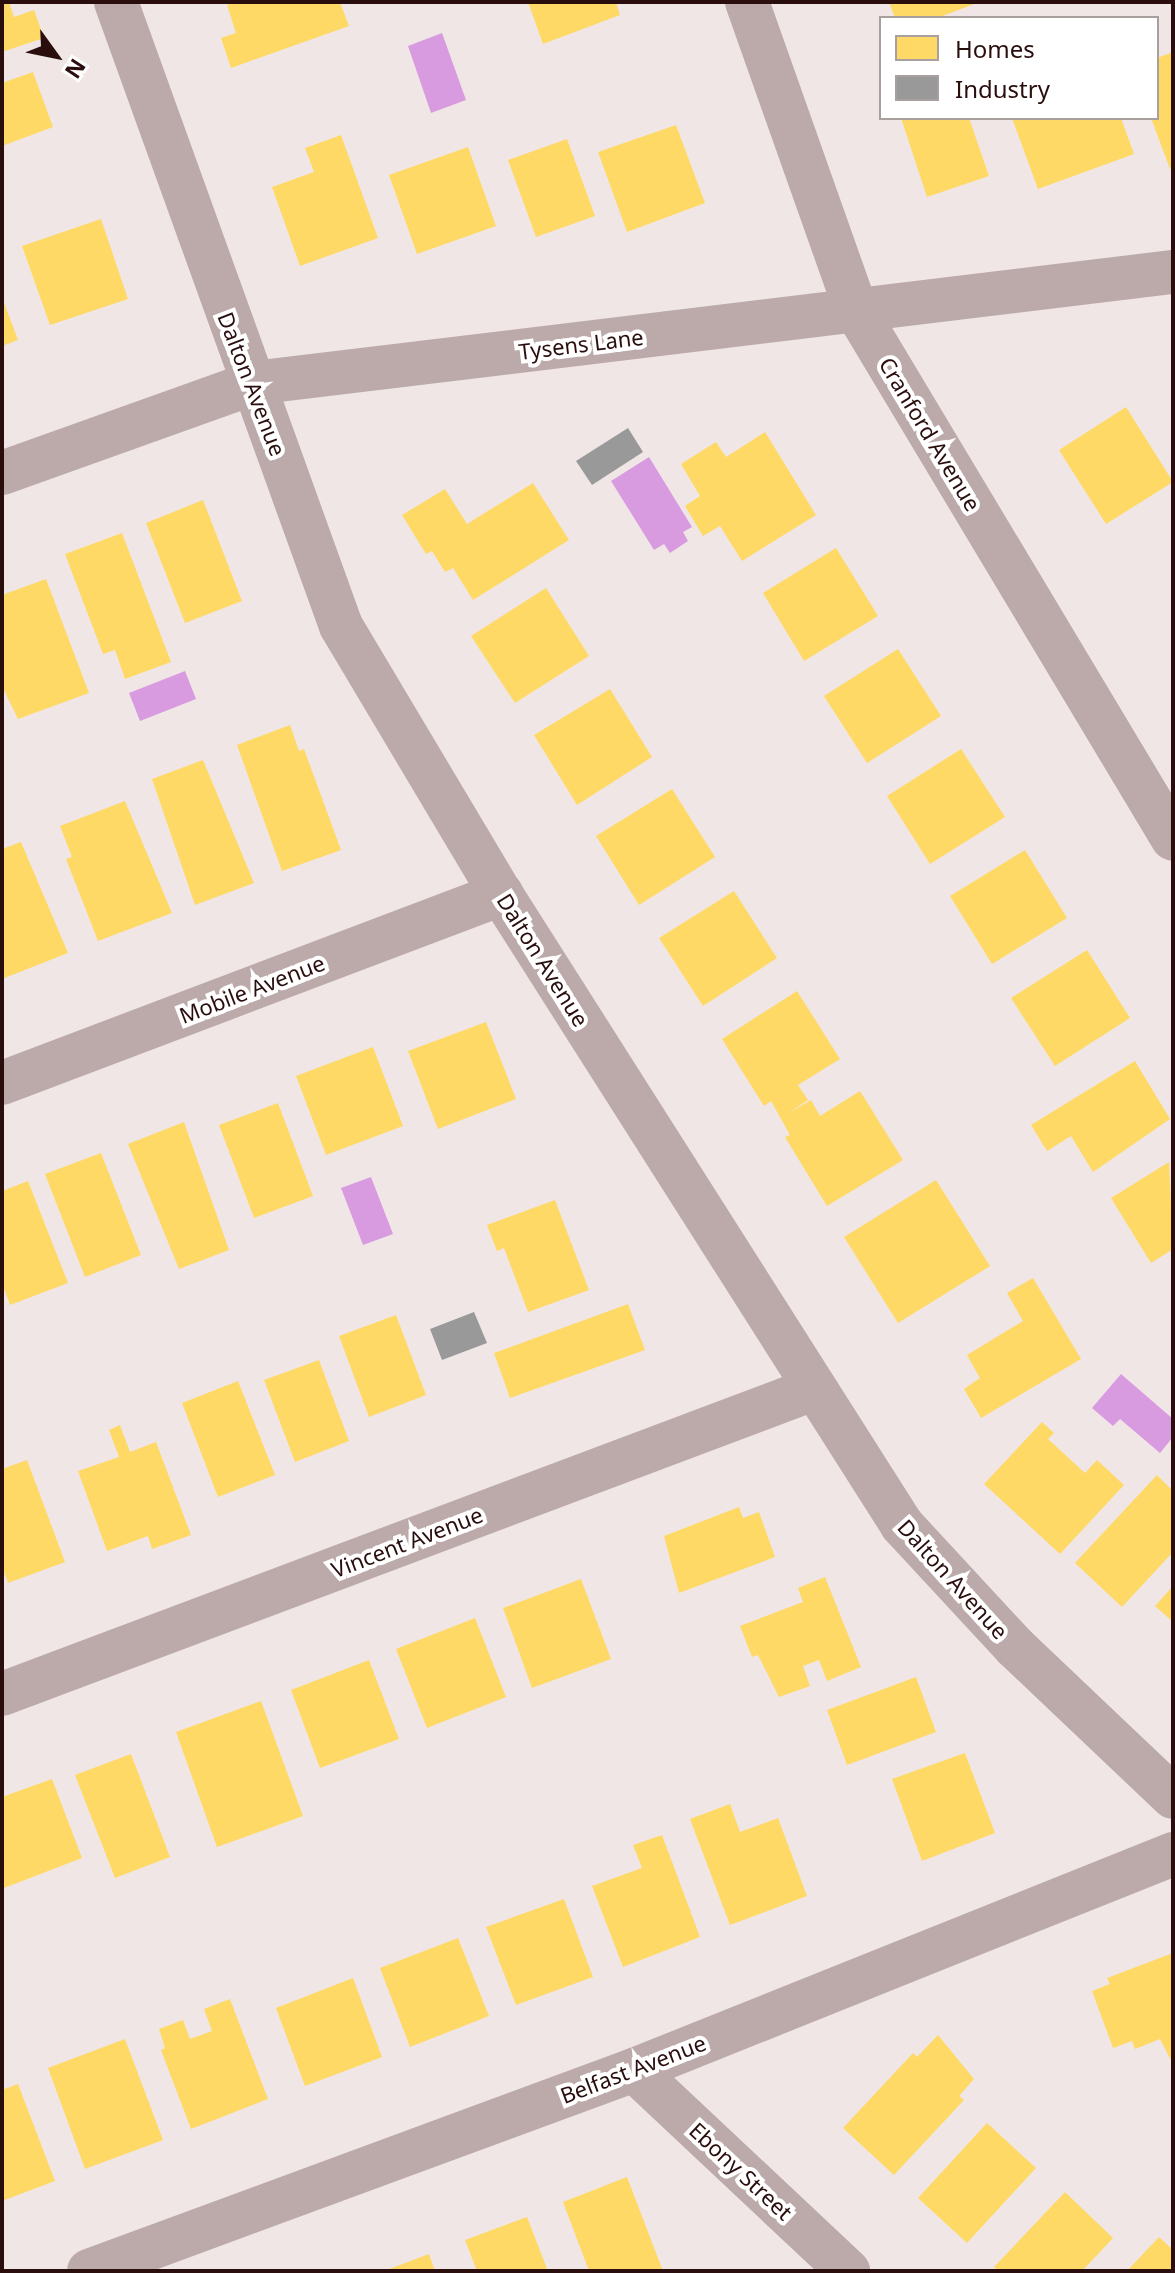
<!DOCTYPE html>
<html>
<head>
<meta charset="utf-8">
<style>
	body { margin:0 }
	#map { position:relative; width:1175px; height:2273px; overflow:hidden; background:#f0e6e6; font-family:"Noto Sans",sans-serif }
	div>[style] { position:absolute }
	.water>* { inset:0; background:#d99be0 }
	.homes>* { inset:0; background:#ffd966 }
	.industry>* { inset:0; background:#999 }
	.minor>* { height:44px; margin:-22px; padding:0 22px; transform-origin:22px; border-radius:22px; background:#bcaaaa }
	span { translate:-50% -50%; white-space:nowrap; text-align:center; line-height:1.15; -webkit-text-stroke:8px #fff; paint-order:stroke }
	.street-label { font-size:22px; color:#2a0e0e }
	.frame { position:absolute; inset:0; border:4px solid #2a0e0e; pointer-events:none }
	.legend { position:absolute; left:879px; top:16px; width:280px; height:104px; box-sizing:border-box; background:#fff; border:2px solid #aa9f9f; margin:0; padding:10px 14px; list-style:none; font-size:24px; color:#2a0e0e }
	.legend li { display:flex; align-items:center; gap:16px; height:40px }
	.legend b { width:40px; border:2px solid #aa9f9f }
	.north { position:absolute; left:16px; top:16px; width:80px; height:80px; -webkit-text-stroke:6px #fff; paint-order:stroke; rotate:123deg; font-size:22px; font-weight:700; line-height:32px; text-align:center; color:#2a0e0e }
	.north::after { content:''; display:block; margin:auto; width:28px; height:36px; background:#2a0e0e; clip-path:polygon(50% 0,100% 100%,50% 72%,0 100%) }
</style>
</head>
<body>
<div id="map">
	<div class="water">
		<div style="clip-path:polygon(442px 33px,466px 100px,431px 113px,408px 46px)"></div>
		<div style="clip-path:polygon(649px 457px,692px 527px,683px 532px,688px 541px,670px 553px,664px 544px,654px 550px,611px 481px)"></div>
		<div style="clip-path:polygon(185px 671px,196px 699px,140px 721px,129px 693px)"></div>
		<div style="clip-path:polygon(371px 1177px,393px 1234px,363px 1245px,341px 1188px)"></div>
		<div style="clip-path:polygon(1121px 1374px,1173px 1419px,1173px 1437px,1160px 1453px,1120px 1419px,1113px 1426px,1092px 1408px)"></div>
	</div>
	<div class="homes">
		<div style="clip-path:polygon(2px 2px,9px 2px,14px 17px,34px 10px,44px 38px,2px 52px)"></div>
		<div style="clip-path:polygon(236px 2px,340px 2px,349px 26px,231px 68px,221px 38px,236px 33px,227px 5px)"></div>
		<div style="clip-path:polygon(528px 2px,616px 2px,620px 15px,543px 44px)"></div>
		<div style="clip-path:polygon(889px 2px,980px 2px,937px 18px,895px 18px)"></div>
		<div style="clip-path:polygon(1173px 52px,1173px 168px,1170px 169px,1151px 118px,1157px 118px,1157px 58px)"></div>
		<div style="clip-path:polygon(33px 72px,53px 127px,2px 146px,2px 83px)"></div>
		<div style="clip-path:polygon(901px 118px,969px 118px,989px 176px,927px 197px)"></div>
		<div style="clip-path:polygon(1012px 118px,1121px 118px,1134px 154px,1038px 189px)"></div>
		<div style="clip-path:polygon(676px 125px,705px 203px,627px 232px,598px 152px)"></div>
		<div style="clip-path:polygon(341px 135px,378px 238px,300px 266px,272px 187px,314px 172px,305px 148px)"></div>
		<div style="clip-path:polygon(567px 139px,595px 216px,536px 237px,508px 160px)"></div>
		<div style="clip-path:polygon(468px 147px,496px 226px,417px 254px,389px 175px)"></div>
		<div style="clip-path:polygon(101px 219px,128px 299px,50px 325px,22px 246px)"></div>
		<div style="clip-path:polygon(2px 297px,18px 340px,2px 346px)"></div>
		<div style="clip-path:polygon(1126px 407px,1173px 482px,1106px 524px,1059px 450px)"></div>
		<div style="clip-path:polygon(765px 432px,816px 515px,742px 561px,720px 526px,703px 536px,685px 506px,700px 496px,681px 464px,716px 442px,726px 457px)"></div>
		<div style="clip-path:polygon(533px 483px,569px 540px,473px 600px,453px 568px,445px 572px,432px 551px,426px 554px,402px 515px,445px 489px,467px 524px)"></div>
		<div style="clip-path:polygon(203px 500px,242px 601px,185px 623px,146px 523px)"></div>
		<div style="clip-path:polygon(122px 533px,171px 662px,125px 679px,115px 650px,103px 654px,65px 554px)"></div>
		<div style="clip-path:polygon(836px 548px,878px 616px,804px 661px,763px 593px)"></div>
		<div style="clip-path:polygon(46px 579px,89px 693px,18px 719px,2px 686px,2px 595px)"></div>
		<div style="clip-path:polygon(546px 588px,589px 656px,515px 703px,471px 636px)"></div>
		<div style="clip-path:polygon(898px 649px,941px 716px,867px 763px,824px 696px)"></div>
		<div style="clip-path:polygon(610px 689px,652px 757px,577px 805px,534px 735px)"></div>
		<div style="clip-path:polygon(290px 725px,299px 751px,304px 749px,341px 850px,282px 871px,237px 745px)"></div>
		<div style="clip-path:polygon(961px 749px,1005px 817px,930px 864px,887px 796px)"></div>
		<div style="clip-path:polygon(203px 760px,254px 883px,195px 905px,152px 779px)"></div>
		<div style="clip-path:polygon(672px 789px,715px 857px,639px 905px,596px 836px)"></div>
		<div style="clip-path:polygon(125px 801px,172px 913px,98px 941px,66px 859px,72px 857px,60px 826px)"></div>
		<div style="clip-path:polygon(21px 842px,68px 953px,2px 979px,2px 849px)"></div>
		<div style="clip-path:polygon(1025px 850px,1067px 918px,992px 964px,950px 896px)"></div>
		<div style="clip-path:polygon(734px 891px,777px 958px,703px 1006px,659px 938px)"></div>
		<div style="clip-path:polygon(1087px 950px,1130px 1018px,1055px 1066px,1011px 998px)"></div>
		<div style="clip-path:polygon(797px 991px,840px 1059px,798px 1085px,808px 1100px,787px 1114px,811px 1100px,820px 1116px,860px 1091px,903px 1160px,827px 1206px,785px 1137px,790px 1135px,771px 1101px,764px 1106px,722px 1039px)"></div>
		<div style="clip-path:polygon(486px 1022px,516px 1099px,438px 1129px,408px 1051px)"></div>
		<div style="clip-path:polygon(373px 1047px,403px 1126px,326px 1155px,296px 1076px)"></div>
		<div style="clip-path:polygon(1135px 1061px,1170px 1119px,1093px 1172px,1071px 1136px,1047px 1151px,1031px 1125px)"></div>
		<div style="clip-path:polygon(278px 1103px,313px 1196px,254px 1218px,219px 1125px)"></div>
		<div style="clip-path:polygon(184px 1122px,229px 1250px,179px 1269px,128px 1144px)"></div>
		<div style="clip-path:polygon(101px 1153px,141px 1255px,85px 1277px,45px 1174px)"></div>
		<div style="clip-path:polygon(1169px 1162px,1173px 1249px,1151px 1263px,1111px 1198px)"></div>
		<div style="clip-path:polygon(936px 1180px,990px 1266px,898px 1323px,844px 1237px)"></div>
		<div style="clip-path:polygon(28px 1181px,68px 1283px,10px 1305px,2px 1283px,2px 1191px)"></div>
		<div style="clip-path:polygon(555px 1200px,589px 1290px,528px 1312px,504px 1248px,497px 1251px,487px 1225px)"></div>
		<div style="clip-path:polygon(1033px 1278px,1081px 1359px,981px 1418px,964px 1389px,980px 1378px,967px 1355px,1023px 1321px,1007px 1293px)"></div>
		<div style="clip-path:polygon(628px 1304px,645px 1350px,510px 1398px,494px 1353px)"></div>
		<div style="clip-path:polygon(396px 1315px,426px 1395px,369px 1417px,339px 1336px)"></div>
		<div style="clip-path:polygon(319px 1360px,349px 1441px,295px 1462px,264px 1380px)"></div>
		<div style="clip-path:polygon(238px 1381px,275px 1475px,218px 1497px,182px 1403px)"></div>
		<div style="clip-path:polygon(1042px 1422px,1054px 1433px,1048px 1439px,1085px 1473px,1097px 1460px,1124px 1485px,1060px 1554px,984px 1484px)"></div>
		<div style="clip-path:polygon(120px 1425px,130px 1452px,156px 1442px,191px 1535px,152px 1549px,148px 1536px,107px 1551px,78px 1471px,119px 1457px,109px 1430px)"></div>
		<div style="clip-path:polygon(27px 1460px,65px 1562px,8px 1583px,2px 1566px,2px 1469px)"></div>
		<div style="clip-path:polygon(1157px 1475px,1173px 1491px,1173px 1552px,1122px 1607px,1075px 1563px)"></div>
		<div style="clip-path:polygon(739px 1507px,743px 1518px,759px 1512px,775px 1557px,679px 1593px,664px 1536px)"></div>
		<div style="clip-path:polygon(825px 1577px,861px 1667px,827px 1681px,819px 1660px,803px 1666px,810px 1686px,779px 1697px,758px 1655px,752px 1657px,740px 1626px,803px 1602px,798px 1588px)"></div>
		<div style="clip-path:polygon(581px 1579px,611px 1659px,532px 1688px,503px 1608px)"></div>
		<div style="clip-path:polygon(1173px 1586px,1173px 1622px,1155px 1606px)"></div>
		<div style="clip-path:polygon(475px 1618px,506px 1697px,427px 1728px,396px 1649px)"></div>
		<div style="clip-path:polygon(369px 1660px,399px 1739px,320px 1768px,291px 1690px)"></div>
		<div style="clip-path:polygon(916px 1677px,936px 1732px,847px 1765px,827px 1710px)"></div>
		<div style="clip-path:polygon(261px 1701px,303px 1816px,217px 1847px,176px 1732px)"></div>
		<div style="clip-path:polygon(965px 1753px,995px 1833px,922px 1861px,892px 1779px)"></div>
		<div style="clip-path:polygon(131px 1754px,170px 1857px,115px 1878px,75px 1775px)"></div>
		<div style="clip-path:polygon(52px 1779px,82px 1858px,4px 1888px,2px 1797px)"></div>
		<div style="clip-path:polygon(730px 1804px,740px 1832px,778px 1818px,807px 1896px,730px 1925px,690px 1819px)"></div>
		<div style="clip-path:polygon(662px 1835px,700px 1937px,623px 1967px,592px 1886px,642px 1868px,633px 1845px)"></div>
		<div style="clip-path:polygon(564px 1899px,593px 1977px,516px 2005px,486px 1927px)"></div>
		<div style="clip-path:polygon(458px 1938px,489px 2016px,410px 2047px,380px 1968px)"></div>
		<div style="clip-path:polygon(1173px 1953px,1173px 2064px,1160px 2039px,1135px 2049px,1132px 2041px,1113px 2048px,1092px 1991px,1110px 1984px,1107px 1978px)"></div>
		<div style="clip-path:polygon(353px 1978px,382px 2057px,305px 2086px,276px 2008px)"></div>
		<div style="clip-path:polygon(230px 1999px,268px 2099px,191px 2129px,161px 2050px,165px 2048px,159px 2029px,183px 2020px,190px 2039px,212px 2031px,204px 2009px)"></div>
		<div style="clip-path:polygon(938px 2035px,974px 2079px,959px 2096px,964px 2100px,894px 2175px,843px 2128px,913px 2053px,917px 2057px)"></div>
		<div style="clip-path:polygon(125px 2039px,163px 2140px,85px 2169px,48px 2068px)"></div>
		<div style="clip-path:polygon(18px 2084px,55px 2181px,2px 2201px,2px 2090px)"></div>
		<div style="clip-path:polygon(987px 2123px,1036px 2168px,967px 2243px,918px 2198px)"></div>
		<div style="clip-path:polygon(627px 2177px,663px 2271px,589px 2271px,563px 2202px)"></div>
		<div style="clip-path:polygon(1065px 2192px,1113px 2238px,1082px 2271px,998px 2271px,994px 2267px)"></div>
		<div style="clip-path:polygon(527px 2217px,548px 2271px,477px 2271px,465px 2240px)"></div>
		<div style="clip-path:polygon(1159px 2237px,1173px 2250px,1173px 2271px,1127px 2271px)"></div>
		<div style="clip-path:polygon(429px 2254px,435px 2271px,384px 2271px)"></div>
	</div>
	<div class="industry">
		<div style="clip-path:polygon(628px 428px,643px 452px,592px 485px,576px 461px)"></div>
		<div style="clip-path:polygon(474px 1312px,487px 1343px,442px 1360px,430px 1329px)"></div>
	</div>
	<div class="minor">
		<div style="left:116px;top:2px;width:663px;rotate:70.17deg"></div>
		<div style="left:341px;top:626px;width:312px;rotate:59.2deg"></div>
		<div style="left:501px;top:894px;width:748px;rotate:57.56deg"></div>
		<div style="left:902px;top:1525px;width:166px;rotate:47.2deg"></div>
		<div style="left:1015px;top:1647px;width:218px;rotate:43.5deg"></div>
		<div style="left:747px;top:2px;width:329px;rotate:70.5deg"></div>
		<div style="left:857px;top:312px;width:614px;rotate:59.05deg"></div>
		<div style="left:2px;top:473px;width:268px;rotate:-19.7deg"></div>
		<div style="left:254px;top:383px;width:926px;rotate:-6.89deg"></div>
		<div style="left:2px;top:1083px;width:534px;rotate:-20.74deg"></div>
		<div style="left:2px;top:1694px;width:866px;rotate:-20.61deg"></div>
		<div style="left:634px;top:2070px;width:294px;rotate:43.2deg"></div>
		<div style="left:89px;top:2271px;width:581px;rotate:-20.24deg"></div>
		<div style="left:634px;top:2070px;width:581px;rotate:-21.84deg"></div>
	</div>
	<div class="street-label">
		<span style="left:581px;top:344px;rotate:-7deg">Tysens Lane</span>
		<span style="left:252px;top:384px;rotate:69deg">Dalton Avenue</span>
		<span style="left:930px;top:434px;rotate:59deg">Cranford Avenue</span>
		<span style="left:543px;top:960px;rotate:58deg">Dalton Avenue</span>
		<span style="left:252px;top:989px;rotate:-21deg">Mobile Avenue</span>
		<span style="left:407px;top:1542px;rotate:-21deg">Vincent Avenue</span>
		<span style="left:953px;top:1579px;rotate:48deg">Dalton Avenue</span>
		<span style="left:633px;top:2069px;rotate:-21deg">Belfast Avenue</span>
		<span style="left:741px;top:2171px;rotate:43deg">Ebony Street</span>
	</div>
	<div class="frame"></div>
	<ul class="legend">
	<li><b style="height:22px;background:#ffd966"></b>Homes</li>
	<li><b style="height:22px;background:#999"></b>Industry</li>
	</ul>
	<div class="north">N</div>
</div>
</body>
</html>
